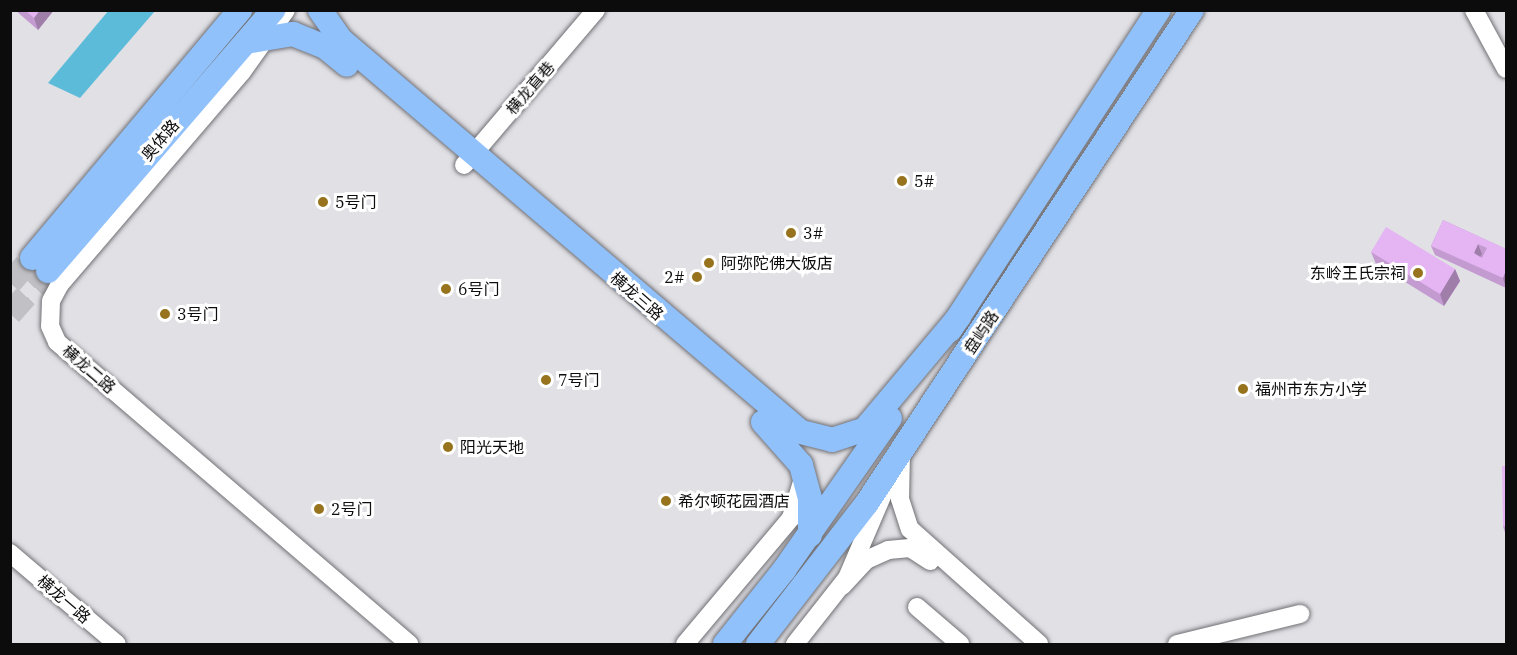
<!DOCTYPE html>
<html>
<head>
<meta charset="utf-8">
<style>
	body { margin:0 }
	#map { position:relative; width:1517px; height:655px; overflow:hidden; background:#e0e0e5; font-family:"IBM Plex Serif","Noto Sans SC",serif }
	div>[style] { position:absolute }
	.water>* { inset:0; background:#5dbbda }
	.major-tunnel>* { height:24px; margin-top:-12px; transform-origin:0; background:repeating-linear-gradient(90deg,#c0c0c5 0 24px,transparent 0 36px) }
	.roads { filter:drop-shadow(0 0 2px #707075) drop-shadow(0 0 2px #707075) }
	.minor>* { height:18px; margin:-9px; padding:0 9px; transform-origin:9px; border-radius:9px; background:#fff }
	.major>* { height:24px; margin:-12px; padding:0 12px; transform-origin:12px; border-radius:12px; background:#91c1fb }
	.wall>* { inset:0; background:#c49bd1 }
	.shaded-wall>* { inset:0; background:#a07eaa }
	.building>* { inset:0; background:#e4b4f3 }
	.dots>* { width:16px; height:16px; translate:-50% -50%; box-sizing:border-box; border:3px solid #fff; border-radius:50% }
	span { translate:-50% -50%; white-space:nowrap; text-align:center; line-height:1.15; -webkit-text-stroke:6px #fff; paint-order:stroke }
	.street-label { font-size:16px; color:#0c0c0d }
	.poi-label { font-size:16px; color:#0c0c0d }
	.left { translate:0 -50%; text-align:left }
	.right { translate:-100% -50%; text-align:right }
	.frame { position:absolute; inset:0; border:12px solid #0c0c0d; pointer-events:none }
</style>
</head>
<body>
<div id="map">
	<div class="water">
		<div style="clip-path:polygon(109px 10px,155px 11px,80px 98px,48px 83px)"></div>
	</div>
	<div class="major-tunnel">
		<div style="left:10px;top:283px;width:33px;rotate:-49deg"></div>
		<div style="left:10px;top:314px;width:57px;rotate:-48.5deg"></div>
	</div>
	<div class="roads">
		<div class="minor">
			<div style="left:286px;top:10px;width:77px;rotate:125.5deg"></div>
			<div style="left:241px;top:73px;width:278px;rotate:130.6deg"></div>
			<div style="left:60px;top:284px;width:19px;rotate:118deg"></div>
			<div style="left:51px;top:301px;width:25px;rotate:92deg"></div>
			<div style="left:50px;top:326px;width:17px;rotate:66deg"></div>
			<div style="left:57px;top:342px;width:464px;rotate:40.6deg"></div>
			<div style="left:1474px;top:10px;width:67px;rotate:61.5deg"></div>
			<div style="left:464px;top:165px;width:204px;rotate:-49.6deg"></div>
			<div style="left:901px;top:452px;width:47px;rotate:91.2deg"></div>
			<div style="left:900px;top:499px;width:32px;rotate:72deg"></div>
			<div style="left:910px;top:529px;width:173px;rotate:41.7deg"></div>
			<div style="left:10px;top:553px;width:140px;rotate:40.4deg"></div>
			<div style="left:842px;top:586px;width:35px;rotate:-47deg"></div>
			<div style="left:866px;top:560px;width:24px;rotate:-24deg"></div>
			<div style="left:888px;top:550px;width:22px;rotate:-5deg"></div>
			<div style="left:910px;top:548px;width:24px;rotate:33deg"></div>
			<div style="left:917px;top:607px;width:57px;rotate:40.7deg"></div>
			<div style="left:685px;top:644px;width:165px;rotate:-49.9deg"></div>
			<div style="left:791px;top:518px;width:38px;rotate:-73deg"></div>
			<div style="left:795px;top:644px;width:84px;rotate:-51.8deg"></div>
			<div style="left:847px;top:578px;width:99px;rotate:-66.8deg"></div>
			<div style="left:1177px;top:644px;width:127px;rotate:-13.7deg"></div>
		</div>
		<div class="major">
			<div style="left:320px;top:10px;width:37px;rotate:55deg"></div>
			<div style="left:341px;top:40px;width:604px;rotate:40.44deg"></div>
			<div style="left:801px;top:432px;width:32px;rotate:14deg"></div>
			<div style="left:832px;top:440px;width:35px;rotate:-18deg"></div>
			<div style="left:865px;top:429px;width:146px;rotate:-50deg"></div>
			<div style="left:246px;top:42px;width:48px;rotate:-9.7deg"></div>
			<div style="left:293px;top:34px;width:35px;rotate:22deg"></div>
			<div style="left:325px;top:47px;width:28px;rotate:39deg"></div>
			<div style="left:32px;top:258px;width:324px;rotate:-50deg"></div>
			<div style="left:48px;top:271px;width:345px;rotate:-49.2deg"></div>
			<div style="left:950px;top:330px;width:382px;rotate:-56.9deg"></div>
			<div style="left:763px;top:422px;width:57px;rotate:48.5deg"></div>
			<div style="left:801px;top:465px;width:34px;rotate:75deg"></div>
			<div style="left:810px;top:498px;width:37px;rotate:90deg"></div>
			<div style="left:725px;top:644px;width:95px;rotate:-51.4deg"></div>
			<div style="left:784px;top:570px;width:185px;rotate:-55.1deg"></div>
			<div style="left:758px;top:644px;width:178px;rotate:-52.3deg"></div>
			<div style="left:867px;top:503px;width:590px;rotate:-56.61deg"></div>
		</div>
	</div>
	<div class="wall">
		<div style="clip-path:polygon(15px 10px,54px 10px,38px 30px)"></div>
		<div style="clip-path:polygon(1443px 220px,1506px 249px,1506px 288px,1435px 255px,1431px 246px)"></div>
		<div style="clip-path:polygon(1371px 252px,1455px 269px,1460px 281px,1444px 306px,1376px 264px)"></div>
		<div style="clip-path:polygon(1506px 466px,1506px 536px,1503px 526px)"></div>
	</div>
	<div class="shaded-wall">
		<div style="clip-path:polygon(40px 10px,54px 10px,38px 30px,34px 18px)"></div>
		<div style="clip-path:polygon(1478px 244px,1482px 254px,1477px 263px,1474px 253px)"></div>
		<div style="clip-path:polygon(1455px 269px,1460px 281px,1444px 306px,1440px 294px)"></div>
		<div style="clip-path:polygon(1506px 270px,1506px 288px,1503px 278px)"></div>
	</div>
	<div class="building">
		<div style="clip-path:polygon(25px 10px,40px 10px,34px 18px)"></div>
		<div style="clip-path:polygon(evenodd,1443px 220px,1506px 249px,1506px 270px,1503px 278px,1431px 246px,1443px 220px,1478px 244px,1487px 248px,1482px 258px,1474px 253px,1478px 244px)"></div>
		<div style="clip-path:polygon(1386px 227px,1455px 269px,1440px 294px,1371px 252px)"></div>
		<div style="clip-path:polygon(1502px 466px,1506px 466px,1506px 526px,1503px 526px)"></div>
	</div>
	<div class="dots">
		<div style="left:902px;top:181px;background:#96731c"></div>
		<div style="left:323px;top:202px;background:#96731c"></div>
		<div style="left:791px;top:233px;background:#96731c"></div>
		<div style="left:709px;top:263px;background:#96731c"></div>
		<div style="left:1418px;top:273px;background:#96731c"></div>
		<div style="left:697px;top:277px;background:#96731c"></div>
		<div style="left:446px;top:289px;background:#96731c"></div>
		<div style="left:165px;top:314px;background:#96731c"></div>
		<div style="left:546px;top:380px;background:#96731c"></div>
		<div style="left:1243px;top:389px;background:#96731c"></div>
		<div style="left:448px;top:447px;background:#96731c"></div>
		<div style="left:666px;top:501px;background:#96731c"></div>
		<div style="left:319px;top:509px;background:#96731c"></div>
	</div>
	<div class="street-label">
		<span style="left:530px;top:88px;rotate:-49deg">横龙直巷</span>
		<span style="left:160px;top:140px;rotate:-49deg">奥体路</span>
		<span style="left:637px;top:296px;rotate:41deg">横龙三路</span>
		<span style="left:981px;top:332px;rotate:-56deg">盘屿路</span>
		<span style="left:89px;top:369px;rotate:41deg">横龙二路</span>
		<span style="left:64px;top:599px;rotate:41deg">横龙一路</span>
	</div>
	<div class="poi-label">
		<span class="left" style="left:914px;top:181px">5#</span>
		<span class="left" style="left:335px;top:202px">5号门</span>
		<span class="left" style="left:803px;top:233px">3#</span>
		<span class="left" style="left:721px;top:263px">阿弥陀佛大饭店</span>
		<span class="right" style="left:1406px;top:273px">东岭王氏宗祠</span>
		<span class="right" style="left:685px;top:277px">2#</span>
		<span class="left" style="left:458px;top:289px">6号门</span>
		<span class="left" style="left:177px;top:314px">3号门</span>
		<span class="left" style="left:558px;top:380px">7号门</span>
		<span class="left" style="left:1255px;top:389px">福州市东方小学</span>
		<span class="left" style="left:460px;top:447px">阳光天地</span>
		<span class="left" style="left:678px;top:501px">希尔顿花园酒店</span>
		<span class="left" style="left:331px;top:509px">2号门</span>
	</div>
	<div class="frame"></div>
</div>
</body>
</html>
